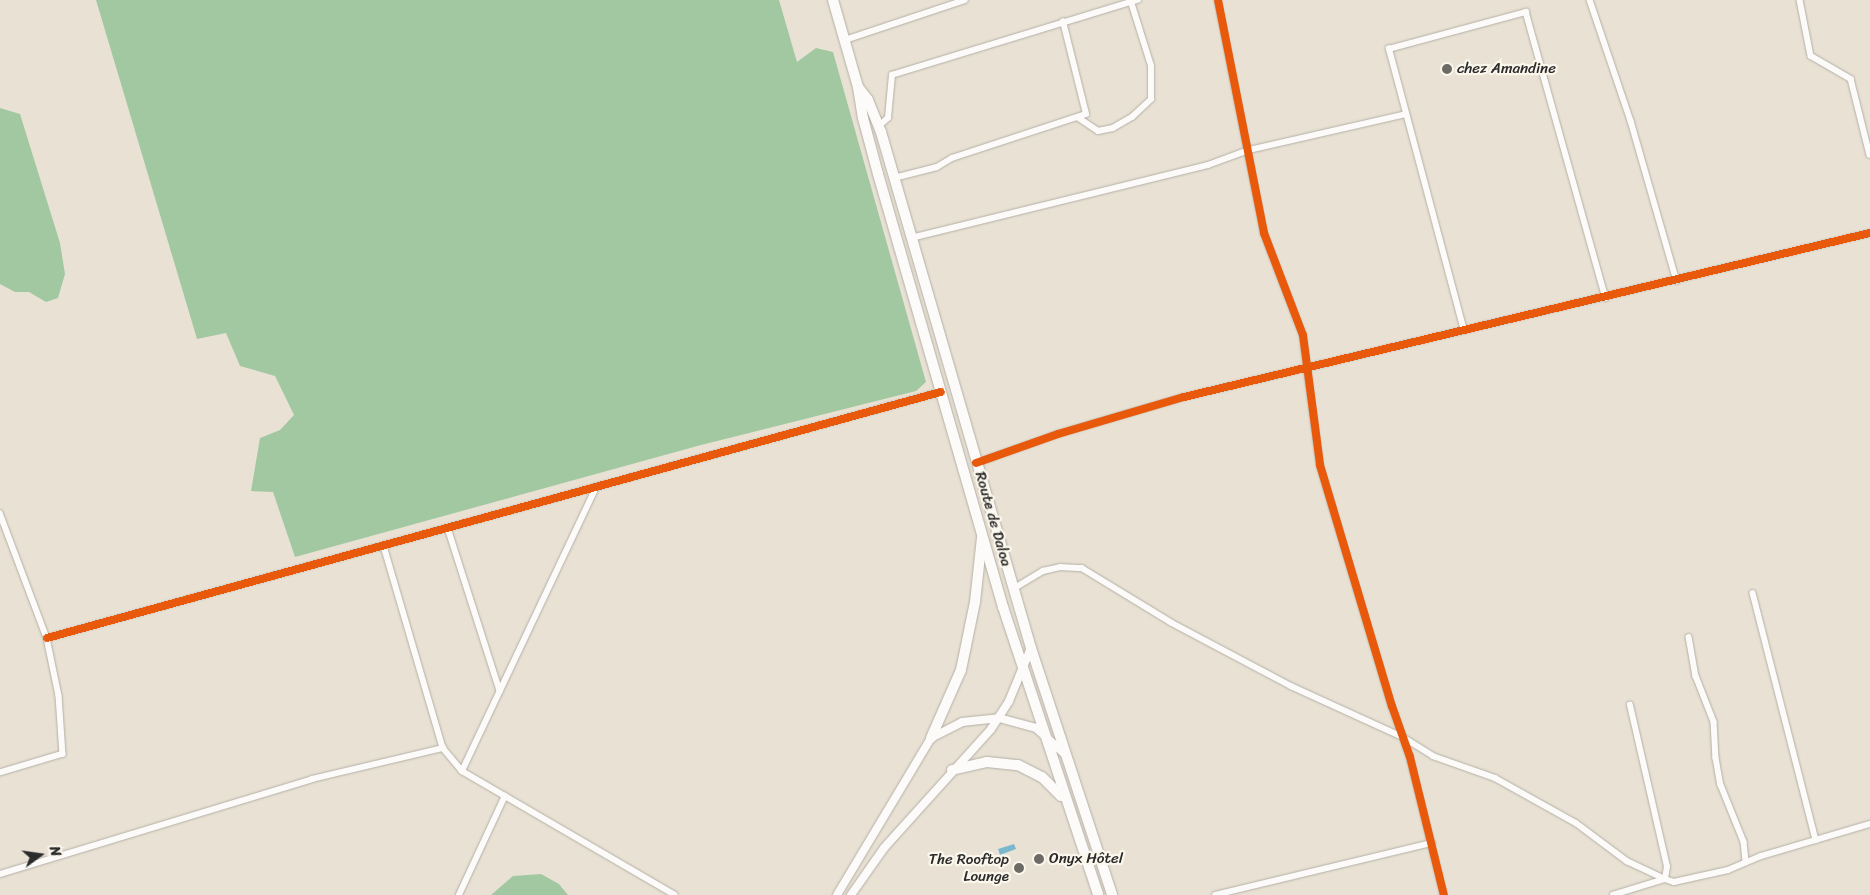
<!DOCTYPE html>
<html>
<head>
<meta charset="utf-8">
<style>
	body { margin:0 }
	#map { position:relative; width:1870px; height:895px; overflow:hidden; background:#e9e2d4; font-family:Sriracha,sans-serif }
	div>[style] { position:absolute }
	.forest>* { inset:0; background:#a2c8a2 }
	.water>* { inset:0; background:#7ab9cd }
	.roads { filter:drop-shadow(0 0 1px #b4afa7) drop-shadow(0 0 1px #b4afa7) }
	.street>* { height:5.5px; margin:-2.75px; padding:0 2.75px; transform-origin:2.75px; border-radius:2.75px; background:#fcfbf9 }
	.secondary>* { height:8px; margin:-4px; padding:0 4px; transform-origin:4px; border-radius:4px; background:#fcfbf9 }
	.highway>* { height:10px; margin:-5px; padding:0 5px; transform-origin:5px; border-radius:5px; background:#fcfbf9 }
	.cycleway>* { height:8px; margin:-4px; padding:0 4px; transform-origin:4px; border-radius:4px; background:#e8590c }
	.dots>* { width:14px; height:14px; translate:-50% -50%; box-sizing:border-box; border:2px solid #fbf7ec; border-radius:50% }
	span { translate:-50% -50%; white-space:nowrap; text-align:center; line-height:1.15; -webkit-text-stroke:4.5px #fbf7ec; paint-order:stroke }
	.poi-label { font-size:15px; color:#2b2b2b }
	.left { translate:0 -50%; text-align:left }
	.right { translate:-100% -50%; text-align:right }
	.street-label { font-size:15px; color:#2b2b2b }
	.north { position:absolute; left:15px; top:830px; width:50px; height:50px; -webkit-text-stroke:4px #fbf7ec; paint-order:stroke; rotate:76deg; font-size:14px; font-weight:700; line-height:20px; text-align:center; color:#2b2b2b }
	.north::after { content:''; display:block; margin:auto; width:18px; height:22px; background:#2b2b2b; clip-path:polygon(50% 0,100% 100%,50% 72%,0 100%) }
</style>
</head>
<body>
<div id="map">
	<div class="forest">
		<div style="clip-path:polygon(96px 0,779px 0,797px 62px,816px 48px,833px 52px,926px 382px,916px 391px,701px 445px,295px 557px,273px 492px,251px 491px,260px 438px,280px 430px,294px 415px,275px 376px,240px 366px,226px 333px,197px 339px)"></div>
		<div style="clip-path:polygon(0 108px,20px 114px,60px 243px,65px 274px,58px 298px,46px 302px,29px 292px,15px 292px,0 284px)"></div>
		<div style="clip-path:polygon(541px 874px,559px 884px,568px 895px,491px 895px,513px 876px)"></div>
	</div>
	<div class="water">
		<div style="clip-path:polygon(1014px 844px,1016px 849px,1000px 855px,998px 849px)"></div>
	</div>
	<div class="roads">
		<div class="street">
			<div style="left:1218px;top:0;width:237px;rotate:78.8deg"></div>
			<div style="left:1264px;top:233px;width:109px;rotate:69.1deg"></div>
			<div style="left:1303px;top:335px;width:131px;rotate:82.5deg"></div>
			<div style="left:1320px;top:465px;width:252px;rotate:73.4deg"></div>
			<div style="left:1392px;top:706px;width:54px;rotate:70.6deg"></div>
			<div style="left:1410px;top:757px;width:142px;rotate:76.2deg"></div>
			<div style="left:1590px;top:0;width:128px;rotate:71.3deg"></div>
			<div style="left:1631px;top:121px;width:166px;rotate:74deg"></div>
			<div style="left:1800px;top:0;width:57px;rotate:78.9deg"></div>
			<div style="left:1811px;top:56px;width:46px;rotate:29.9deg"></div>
			<div style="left:1851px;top:79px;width:78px;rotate:76deg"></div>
			<div style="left:845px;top:40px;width:126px;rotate:-18.4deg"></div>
			<div style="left:1079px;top:118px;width:23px;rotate:34deg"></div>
			<div style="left:1098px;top:131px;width:15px;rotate:-11deg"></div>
			<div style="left:1113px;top:128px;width:22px;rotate:-30deg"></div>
			<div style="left:1132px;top:117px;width:26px;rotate:-43deg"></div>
			<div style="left:1151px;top:99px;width:33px;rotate:-90deg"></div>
			<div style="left:1151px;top:66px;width:67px;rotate:-107.4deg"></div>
			<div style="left:879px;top:126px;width:12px;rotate:-42deg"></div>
			<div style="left:888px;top:118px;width:43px;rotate:-84.7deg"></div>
			<div style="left:892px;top:75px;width:257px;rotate:-17deg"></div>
			<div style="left:894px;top:178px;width:44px;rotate:-14.3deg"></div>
			<div style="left:937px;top:167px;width:17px;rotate:-31deg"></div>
			<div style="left:952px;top:158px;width:141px;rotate:-18.2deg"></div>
			<div style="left:1086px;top:114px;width:95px;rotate:-104deg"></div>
			<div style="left:911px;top:238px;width:306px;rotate:-13.8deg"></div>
			<div style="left:1208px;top:165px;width:44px;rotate:-20.1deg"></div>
			<div style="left:1249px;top:150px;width:161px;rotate:-12.9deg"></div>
			<div style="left:1464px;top:331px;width:292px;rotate:-104.9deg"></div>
			<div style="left:1389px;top:49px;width:142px;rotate:-15.1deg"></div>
			<div style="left:1526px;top:12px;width:297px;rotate:74.4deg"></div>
			<div style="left:976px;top:463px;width:87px;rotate:-19.5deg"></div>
			<div style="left:1058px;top:434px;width:131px;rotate:-16.4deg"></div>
			<div style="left:1184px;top:397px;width:705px;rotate:-13.45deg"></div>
			<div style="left:0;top:513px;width:134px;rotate:69.4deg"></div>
			<div style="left:47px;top:638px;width:59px;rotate:78.3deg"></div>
			<div style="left:59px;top:696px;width:58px;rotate:86.1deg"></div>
			<div style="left:63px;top:754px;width:66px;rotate:163.2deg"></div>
			<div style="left:448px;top:528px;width:171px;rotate:72.3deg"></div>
			<div style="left:384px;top:546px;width:210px;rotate:73.7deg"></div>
			<div style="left:443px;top:748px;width:30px;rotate:50deg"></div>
			<div style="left:462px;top:771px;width:246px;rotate:30.2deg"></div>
			<div style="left:1013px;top:589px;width:35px;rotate:-31deg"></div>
			<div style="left:1043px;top:571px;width:17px;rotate:-13deg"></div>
			<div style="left:1060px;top:567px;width:22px;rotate:3deg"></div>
			<div style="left:1082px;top:568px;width:105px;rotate:31.4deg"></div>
			<div style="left:1172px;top:623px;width:135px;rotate:27.9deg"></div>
			<div style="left:1291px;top:686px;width:123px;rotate:24.5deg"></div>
			<div style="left:1403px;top:737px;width:36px;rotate:32deg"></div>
			<div style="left:1433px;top:756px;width:66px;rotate:19.5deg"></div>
			<div style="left:1495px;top:778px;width:93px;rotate:29.1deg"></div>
			<div style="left:1576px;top:823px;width:64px;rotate:36.7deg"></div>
			<div style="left:1627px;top:861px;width:42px;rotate:25.3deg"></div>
			<div style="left:1665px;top:879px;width:12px;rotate:-81deg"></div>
			<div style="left:1667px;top:867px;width:166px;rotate:-102.9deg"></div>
			<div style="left:1753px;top:593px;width:255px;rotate:75.7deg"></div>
			<div style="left:1689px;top:637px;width:40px;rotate:80deg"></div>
			<div style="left:1696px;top:676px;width:49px;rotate:68.6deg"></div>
			<div style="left:1714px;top:722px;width:36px;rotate:87deg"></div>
			<div style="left:1716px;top:758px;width:27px;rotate:80deg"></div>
			<div style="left:1721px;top:785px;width:61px;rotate:68deg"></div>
			<div style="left:1744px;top:842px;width:20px;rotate:84deg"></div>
			<div style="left:47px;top:638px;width:927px;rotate:-15.39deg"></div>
			<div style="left:462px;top:771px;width:314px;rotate:-64.7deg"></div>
			<div style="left:0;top:874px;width:326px;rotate:-16.9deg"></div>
			<div style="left:312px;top:779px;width:135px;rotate:-13.3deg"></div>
			<div style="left:459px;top:895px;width:109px;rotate:-65.1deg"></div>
			<div style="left:1215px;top:895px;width:223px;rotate:-13.5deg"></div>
			<div style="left:1613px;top:895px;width:54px;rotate:-17.1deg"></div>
			<div style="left:1665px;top:879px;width:9px;rotate:18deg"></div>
			<div style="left:1674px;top:882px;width:55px;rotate:-12.5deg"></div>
			<div style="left:1728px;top:870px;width:36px;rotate:-23deg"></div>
			<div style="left:1761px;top:856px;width:114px;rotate:-16.4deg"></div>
		</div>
		<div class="secondary">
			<div style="left:837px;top:895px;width:183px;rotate:-59.1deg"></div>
			<div style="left:931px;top:738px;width:35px;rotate:-27deg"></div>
			<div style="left:962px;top:722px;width:37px;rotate:-6deg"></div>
			<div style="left:999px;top:718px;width:38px;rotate:15deg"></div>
			<div style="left:1036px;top:728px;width:38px;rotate:42deg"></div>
			<div style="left:851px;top:895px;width:57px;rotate:-54.9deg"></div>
			<div style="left:884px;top:848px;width:160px;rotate:-48deg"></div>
			<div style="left:991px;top:729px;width:33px;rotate:-57deg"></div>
			<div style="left:1009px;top:701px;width:57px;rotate:-67.5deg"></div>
		</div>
		<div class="highway">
			<div style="left:833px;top:0;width:91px;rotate:74deg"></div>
			<div style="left:858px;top:87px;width:31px;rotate:81deg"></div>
			<div style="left:863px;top:118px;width:58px;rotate:75deg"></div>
			<div style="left:878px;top:174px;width:451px;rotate:73.9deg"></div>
			<div style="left:1003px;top:607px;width:303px;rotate:71.7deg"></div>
			<div style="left:858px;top:87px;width:16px;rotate:52deg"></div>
			<div style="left:868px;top:100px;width:35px;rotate:68deg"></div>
			<div style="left:881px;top:132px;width:537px;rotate:73.79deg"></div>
			<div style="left:1031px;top:648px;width:260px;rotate:71.8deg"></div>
			<div style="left:931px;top:738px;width:74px;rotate:-66.2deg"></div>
			<div style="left:961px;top:670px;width:69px;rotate:-78.4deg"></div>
			<div style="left:975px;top:602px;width:64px;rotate:-83.8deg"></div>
			<div style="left:952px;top:770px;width:36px;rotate:-13deg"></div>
			<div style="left:987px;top:762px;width:31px;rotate:6deg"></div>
			<div style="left:1018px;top:765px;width:27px;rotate:27deg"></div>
			<div style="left:1042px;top:777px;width:27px;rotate:45deg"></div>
		</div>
	</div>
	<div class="cycleway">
		<div style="left:1218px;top:0;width:237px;rotate:78.8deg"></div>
		<div style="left:1264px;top:233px;width:109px;rotate:69.1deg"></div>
		<div style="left:1303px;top:335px;width:131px;rotate:82.5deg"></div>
		<div style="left:1320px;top:465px;width:252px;rotate:73.4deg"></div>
		<div style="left:1392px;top:706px;width:54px;rotate:70.6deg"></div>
		<div style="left:1410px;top:757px;width:142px;rotate:76.2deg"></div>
		<div style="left:976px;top:463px;width:87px;rotate:-19.5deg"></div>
		<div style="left:1058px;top:434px;width:131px;rotate:-16.4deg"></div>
		<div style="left:1184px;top:397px;width:705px;rotate:-13.45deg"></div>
		<div style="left:47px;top:638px;width:927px;rotate:-15.39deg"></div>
	</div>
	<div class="dots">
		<div style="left:1447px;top:69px;background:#6e6b66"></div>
		<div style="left:1039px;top:859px;background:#6e6b66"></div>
		<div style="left:1019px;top:868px;background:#6e6b66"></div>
	</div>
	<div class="poi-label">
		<span class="left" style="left:1457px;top:69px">chez Amandine</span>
		<span class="right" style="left:1009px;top:868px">The Rooftop<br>Lounge</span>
		<span class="left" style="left:1049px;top:859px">Onyx Hôtel</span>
	</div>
	<div class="street-label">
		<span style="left:993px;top:519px;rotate:74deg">Route de Daloa</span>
	</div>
	<div class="north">N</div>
</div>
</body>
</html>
